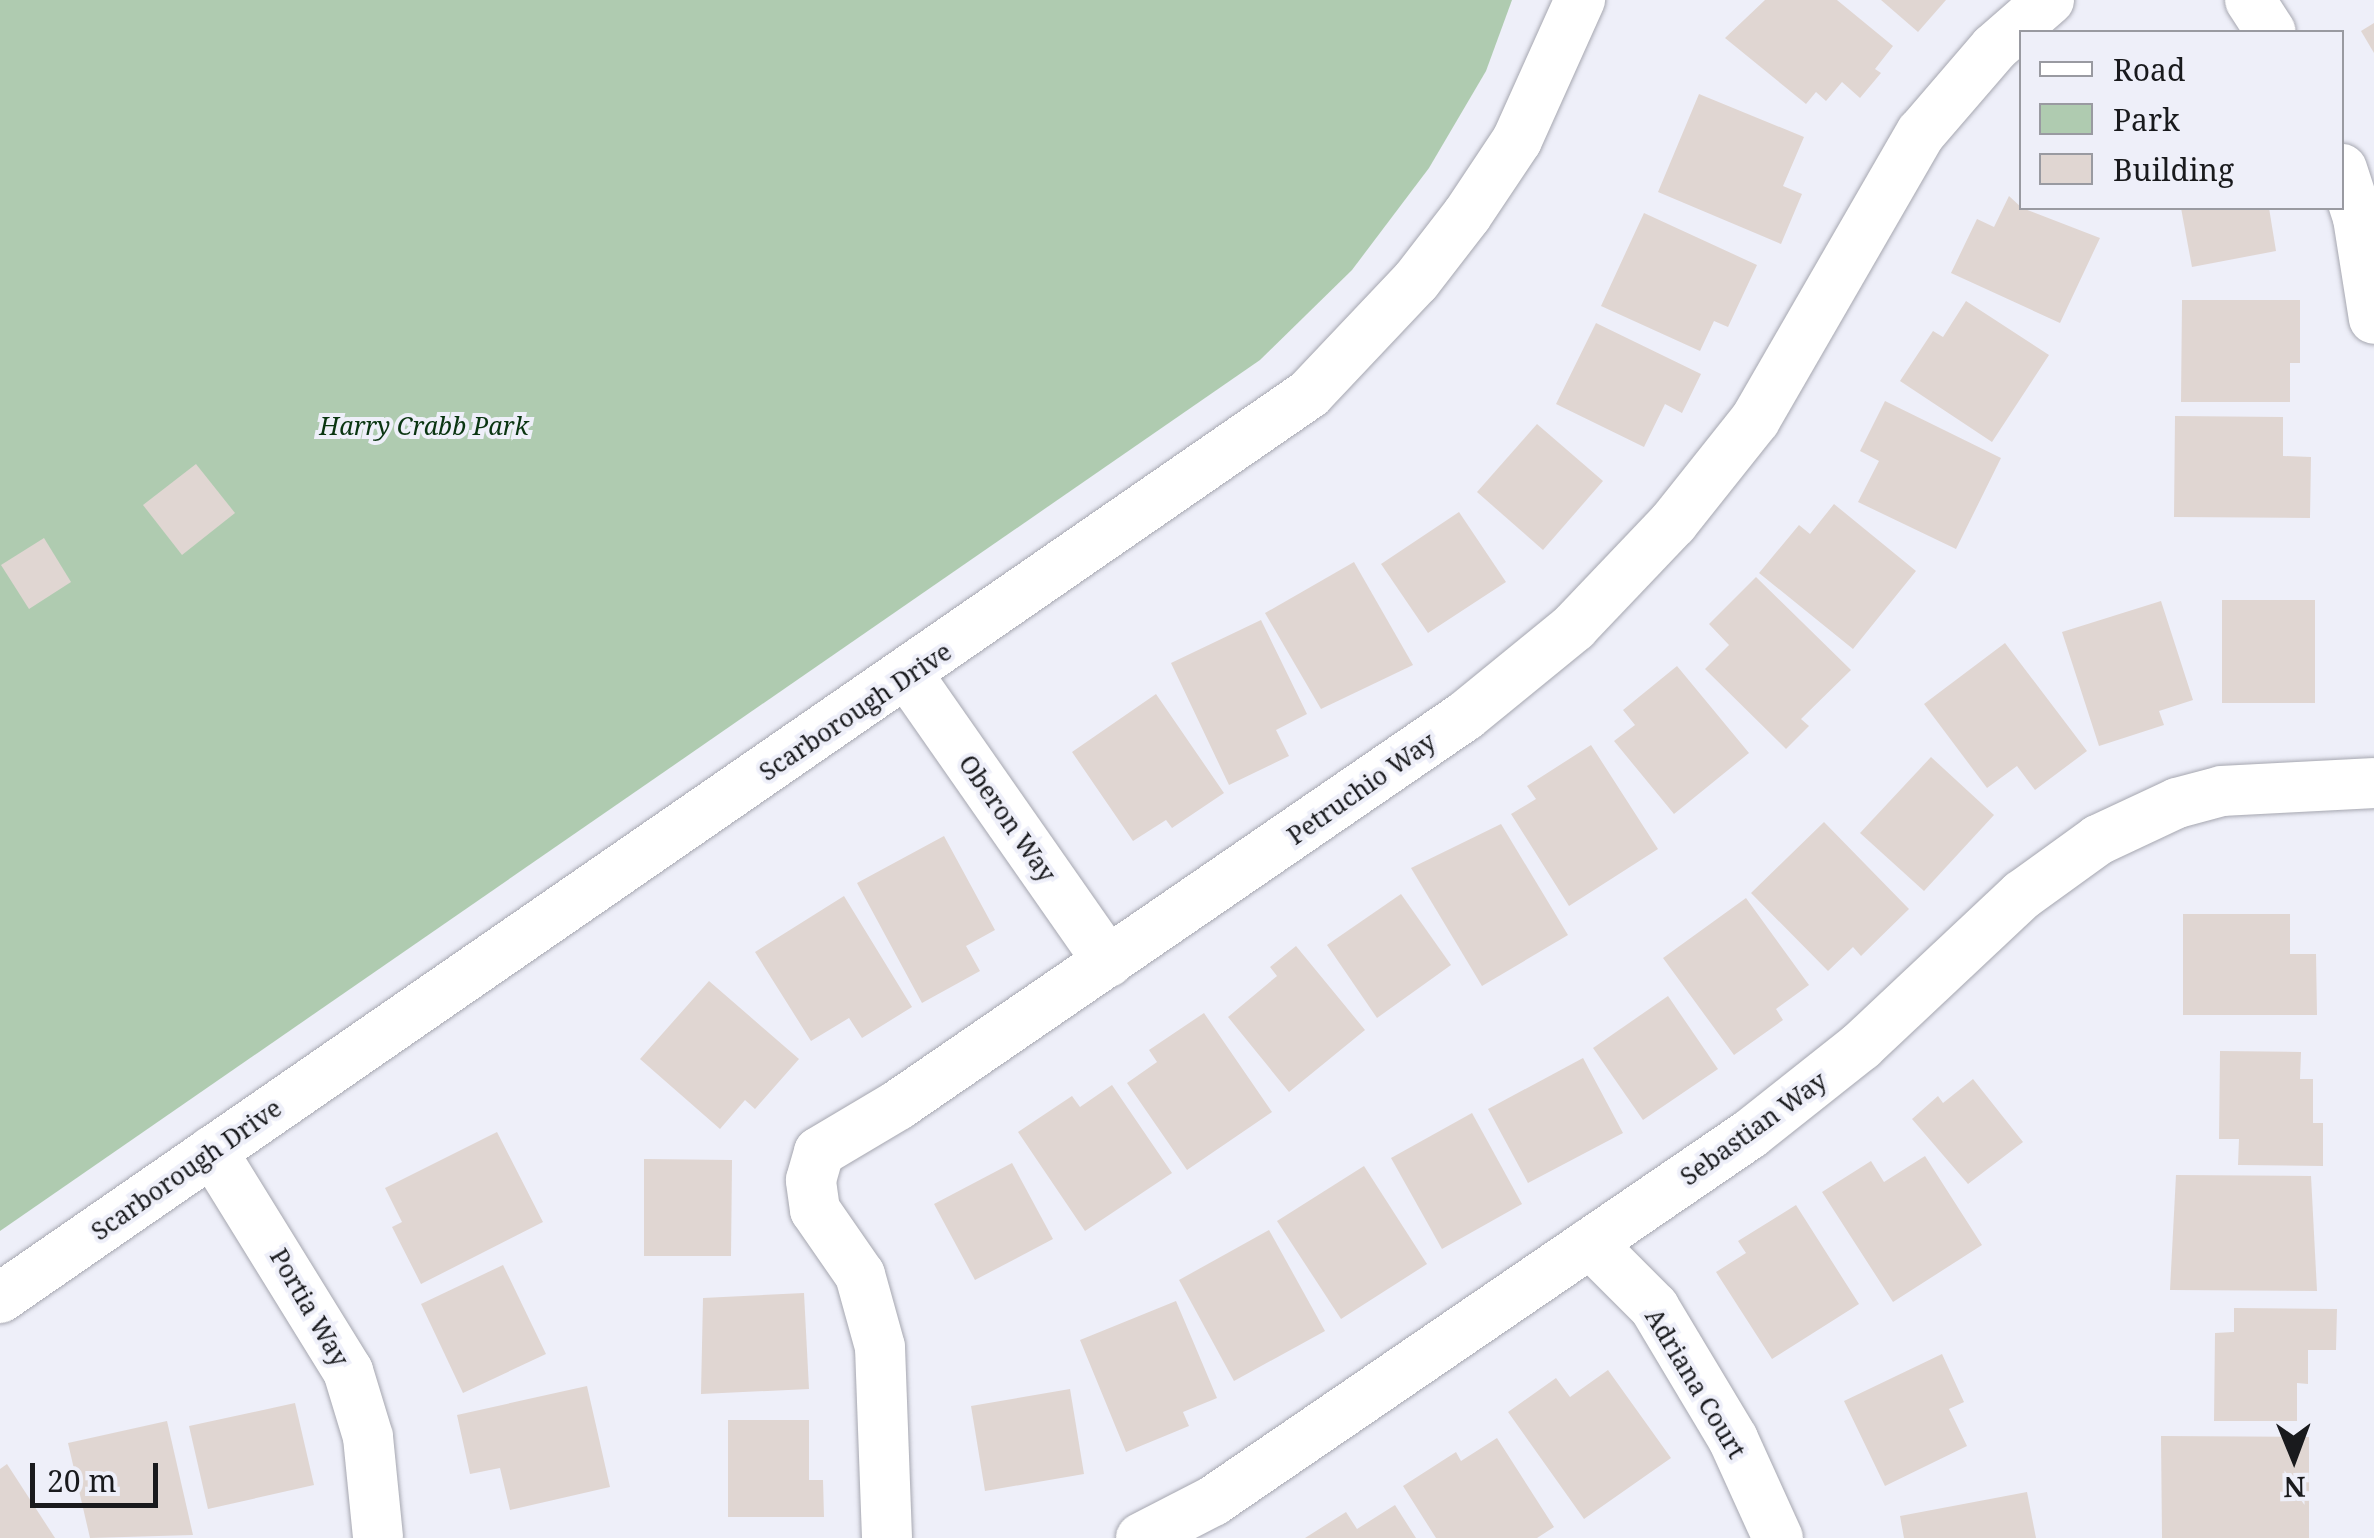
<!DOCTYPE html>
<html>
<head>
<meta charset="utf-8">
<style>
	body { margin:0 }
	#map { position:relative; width:2374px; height:1538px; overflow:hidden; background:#eeeff9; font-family:"Noto Serif",serif }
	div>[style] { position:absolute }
	.green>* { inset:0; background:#afcbb0 }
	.building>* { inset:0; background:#e0d6d2 }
	.roads { filter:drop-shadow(0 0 2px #a6a7b0) drop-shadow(0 0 2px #a6a7b0) }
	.minor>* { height:50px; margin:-25px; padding:0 25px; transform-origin:25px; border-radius:25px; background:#fff }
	span { translate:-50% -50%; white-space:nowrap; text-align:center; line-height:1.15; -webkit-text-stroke:8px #eeeff9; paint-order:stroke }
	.park-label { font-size:25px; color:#0a3511; font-style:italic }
	.street-label { font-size:25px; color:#191a1d }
	.legend { position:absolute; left:2019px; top:30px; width:325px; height:180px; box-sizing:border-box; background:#eeeff9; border:2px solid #999aa1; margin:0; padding:12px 18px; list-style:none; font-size:30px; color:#191a1d }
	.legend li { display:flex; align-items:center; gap:20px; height:50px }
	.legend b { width:50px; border:2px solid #999aa1 }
	.north { position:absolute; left:2244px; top:1408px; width:100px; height:100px; -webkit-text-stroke:8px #eeeff9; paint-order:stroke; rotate:179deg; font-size:28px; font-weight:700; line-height:40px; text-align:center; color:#191a1d }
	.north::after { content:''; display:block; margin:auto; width:35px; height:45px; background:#191a1d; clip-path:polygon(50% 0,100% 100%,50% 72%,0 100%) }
	.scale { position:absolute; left:30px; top:1463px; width:128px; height:45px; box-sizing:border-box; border:5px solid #191a1d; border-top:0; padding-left:12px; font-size:30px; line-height:35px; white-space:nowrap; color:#191a1d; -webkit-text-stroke:8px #eeeff9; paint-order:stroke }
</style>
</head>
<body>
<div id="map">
	<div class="green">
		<div style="clip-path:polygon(0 0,1512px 0,1486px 71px,1429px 168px,1352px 270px,1260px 360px,0 1231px)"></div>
	</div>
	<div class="building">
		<div style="clip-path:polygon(1765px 0,1837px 0,1893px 46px,1875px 69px,1881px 73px,1860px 98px,1842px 82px,1826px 101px,1816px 92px,1806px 104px,1725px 38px)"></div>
		<div style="clip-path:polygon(1881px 0,1946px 0,1918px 32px)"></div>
		<div style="clip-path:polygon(2374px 23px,2374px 53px,2361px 31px)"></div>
		<div style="clip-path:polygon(1699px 94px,1804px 137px,1783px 186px,1802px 194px,1781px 244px,1658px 192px)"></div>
		<div style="clip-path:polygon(2009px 196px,2022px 208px,2100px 238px,2060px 323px,1951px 273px,1977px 219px,1994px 227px)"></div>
		<div style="clip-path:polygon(2181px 208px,2269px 208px,2276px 251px,2192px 267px)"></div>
		<div style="clip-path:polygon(1644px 213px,1757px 265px,1728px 327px,1714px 321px,1700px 351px,1601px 306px)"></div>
		<div style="clip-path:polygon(2182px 300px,2300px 300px,2300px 363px,2290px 363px,2290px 402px,2181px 402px)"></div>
		<div style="clip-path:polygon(1966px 301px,2049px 355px,1992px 442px,1900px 381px,1933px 331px,1943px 337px)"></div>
		<div style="clip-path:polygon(1596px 323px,1701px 374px,1682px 413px,1665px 404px,1644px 447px,1556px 404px)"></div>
		<div style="clip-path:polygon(1885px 401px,2001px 458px,1956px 549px,1858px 502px,1879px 461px,1860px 451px)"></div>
		<div style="clip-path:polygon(2175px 416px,2283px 417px,2283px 456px,2311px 457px,2310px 518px,2174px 517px)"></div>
		<div style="clip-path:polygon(1537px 424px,1603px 481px,1543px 550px,1477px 492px)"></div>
		<div style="clip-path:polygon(196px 464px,235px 513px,182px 555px,143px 505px)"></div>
		<div style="clip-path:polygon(1834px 504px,1916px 571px,1853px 649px,1759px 573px,1799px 525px,1810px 534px)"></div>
		<div style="clip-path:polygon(1459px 512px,1506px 582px,1428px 633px,1381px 564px)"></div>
		<div style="clip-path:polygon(44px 538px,71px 582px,29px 609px,1px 565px)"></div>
		<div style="clip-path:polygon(1354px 562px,1413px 665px,1321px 709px,1265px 613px)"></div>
		<div style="clip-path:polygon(1756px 577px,1851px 670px,1801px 719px,1809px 726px,1786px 749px,1705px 669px,1729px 645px,1709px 624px)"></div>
		<div style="clip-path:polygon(2222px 600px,2315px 600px,2315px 703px,2222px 703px)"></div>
		<div style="clip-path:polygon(2161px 601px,2193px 700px,2159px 711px,2164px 725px,2099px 746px,2062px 632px)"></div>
		<div style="clip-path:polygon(1261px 620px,1307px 714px,1276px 730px,1289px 756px,1229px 785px,1171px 663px)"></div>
		<div style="clip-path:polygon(2005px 643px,2087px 751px,2035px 790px,2017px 766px,1987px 788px,1924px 704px)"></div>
		<div style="clip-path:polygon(1677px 666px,1749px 753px,1674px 814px,1614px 741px,1635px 725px,1623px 710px)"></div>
		<div style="clip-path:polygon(1156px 694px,1224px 793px,1172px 828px,1166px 820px,1133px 841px,1072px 752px)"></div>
		<div style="clip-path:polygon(1591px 745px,1658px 849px,1569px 906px,1511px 814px,1536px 799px,1527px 786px)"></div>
		<div style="clip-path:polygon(1931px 757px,1994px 815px,1924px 891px,1860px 833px)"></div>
		<div style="clip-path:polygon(1824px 822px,1909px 909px,1861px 956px,1853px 947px,1828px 971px,1751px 893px)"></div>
		<div style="clip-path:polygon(1501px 824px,1568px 935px,1482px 986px,1411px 868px)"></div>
		<div style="clip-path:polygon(944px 836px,995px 930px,966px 946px,980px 971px,922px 1003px,857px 883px)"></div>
		<div style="clip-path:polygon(1401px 894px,1451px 965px,1377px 1018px,1327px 945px)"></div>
		<div style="clip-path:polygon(844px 896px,912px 1007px,862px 1038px,849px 1018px,811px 1041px,755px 952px)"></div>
		<div style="clip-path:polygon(1746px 898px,1809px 985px,1776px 1009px,1783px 1020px,1734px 1055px,1663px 958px)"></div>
		<div style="clip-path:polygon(2183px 914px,2290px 914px,2290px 954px,2316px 954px,2317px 1015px,2183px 1015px)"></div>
		<div style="clip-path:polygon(1296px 946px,1365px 1030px,1289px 1092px,1228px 1017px,1277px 976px,1270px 967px)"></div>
		<div style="clip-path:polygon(709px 981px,799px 1059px,755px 1109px,745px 1100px,720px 1129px,640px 1059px)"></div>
		<div style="clip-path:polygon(1668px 996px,1718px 1069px,1643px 1120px,1593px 1048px)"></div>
		<div style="clip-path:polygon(1204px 1013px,1272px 1112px,1187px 1170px,1127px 1083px,1157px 1062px,1149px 1050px)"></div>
		<div style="clip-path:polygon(2220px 1051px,2301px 1052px,2300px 1079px,2313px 1079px,2313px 1123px,2323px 1123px,2323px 1166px,2238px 1165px,2239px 1139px,2219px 1139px)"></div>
		<div style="clip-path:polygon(1583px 1058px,1623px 1133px,1528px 1183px,1488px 1109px)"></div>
		<div style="clip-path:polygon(1973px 1079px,2023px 1142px,1968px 1184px,1912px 1119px,1938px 1096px,1943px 1103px)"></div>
		<div style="clip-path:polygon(1112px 1085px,1172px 1173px,1085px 1231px,1018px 1132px,1072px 1096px,1080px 1107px)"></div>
		<div style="clip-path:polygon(1472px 1113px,1522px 1204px,1442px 1249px,1391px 1158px)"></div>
		<div style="clip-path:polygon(497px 1132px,543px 1222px,421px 1284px,392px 1227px,402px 1222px,385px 1188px)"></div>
		<div style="clip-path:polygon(1925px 1156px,1982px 1245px,1893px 1302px,1822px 1192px,1871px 1161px,1884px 1182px)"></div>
		<div style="clip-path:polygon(644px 1159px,732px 1160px,731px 1256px,644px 1256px)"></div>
		<div style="clip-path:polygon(1012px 1163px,1053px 1239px,975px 1280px,934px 1204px)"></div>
		<div style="clip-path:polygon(1364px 1166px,1427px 1264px,1341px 1319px,1277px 1221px)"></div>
		<div style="clip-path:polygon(2176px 1175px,2311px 1176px,2317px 1291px,2170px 1290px)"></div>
		<div style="clip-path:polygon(1796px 1205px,1859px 1304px,1772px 1359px,1716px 1272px,1746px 1253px,1738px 1241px)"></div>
		<div style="clip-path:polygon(1269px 1230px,1325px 1331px,1234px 1381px,1179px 1280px)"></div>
		<div style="clip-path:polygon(503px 1265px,546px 1354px,463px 1393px,421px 1304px)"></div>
		<div style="clip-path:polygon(804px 1293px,809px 1389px,701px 1394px,703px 1298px)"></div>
		<div style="clip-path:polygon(1176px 1301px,1217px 1398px,1183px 1412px,1189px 1426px,1126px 1452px,1080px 1340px)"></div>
		<div style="clip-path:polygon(2234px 1308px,2337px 1309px,2336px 1350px,2308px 1350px,2308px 1384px,2297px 1383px,2297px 1421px,2214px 1421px,2215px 1333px,2234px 1332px)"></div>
		<div style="clip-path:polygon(1942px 1354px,1964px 1402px,1949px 1409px,1967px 1446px,1885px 1486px,1844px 1401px)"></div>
		<div style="clip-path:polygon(1608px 1370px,1671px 1458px,1584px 1519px,1508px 1412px,1556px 1378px,1570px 1397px)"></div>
		<div style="clip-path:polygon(587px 1386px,610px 1487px,510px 1510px,500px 1468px,470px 1474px,457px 1415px)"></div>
		<div style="clip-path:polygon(1070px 1389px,1084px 1474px,985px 1491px,971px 1406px)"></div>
		<div style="clip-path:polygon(295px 1403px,314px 1485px,208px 1509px,189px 1426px)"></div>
		<div style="clip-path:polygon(728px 1420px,809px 1420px,809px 1480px,823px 1480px,824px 1517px,728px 1517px)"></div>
		<div style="clip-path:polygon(167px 1421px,193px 1535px,90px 1538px,68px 1443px)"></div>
		<div style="clip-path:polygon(2161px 1436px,2309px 1437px,2309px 1538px,2162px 1538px)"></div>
		<div style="clip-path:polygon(1497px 1438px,1554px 1527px,1537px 1538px,1436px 1538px,1403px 1486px,1456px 1452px,1461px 1461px)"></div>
		<div style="clip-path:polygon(7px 1464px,55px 1538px,0 1538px,0 1469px)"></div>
		<div style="clip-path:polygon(2027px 1492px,2036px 1538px,1904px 1538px,1900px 1516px)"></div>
		<div style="clip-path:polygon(1395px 1505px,1416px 1538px,1305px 1538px,1346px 1512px,1357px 1529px)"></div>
	</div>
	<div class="roads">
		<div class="minor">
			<div style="left:2250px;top:0;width:38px;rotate:57deg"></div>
			<div style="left:2342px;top:169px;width:52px;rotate:71.9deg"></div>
			<div style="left:2358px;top:218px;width:102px;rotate:81deg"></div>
			<div style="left:908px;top:675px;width:350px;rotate:55.1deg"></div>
			<div style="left:212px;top:1151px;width:259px;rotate:58.3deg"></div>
			<div style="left:348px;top:1371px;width:69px;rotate:73.1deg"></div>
			<div style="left:368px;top:1437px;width:101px;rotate:84.3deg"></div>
			<div style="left:1590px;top:1243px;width:91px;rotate:45deg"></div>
			<div style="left:1654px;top:1307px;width:154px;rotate:59.1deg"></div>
			<div style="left:1733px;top:1439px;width:109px;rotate:65.6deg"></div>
			<div style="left:0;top:1298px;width:1591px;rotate:-34.63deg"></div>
			<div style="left:1309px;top:394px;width:156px;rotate:-46.6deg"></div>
			<div style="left:1416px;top:281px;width:83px;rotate:-52.3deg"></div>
			<div style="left:1467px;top:215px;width:90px;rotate:-56.3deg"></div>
			<div style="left:1517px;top:140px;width:154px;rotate:-65.8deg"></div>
			<div style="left:887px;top:1538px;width:191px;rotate:-92.1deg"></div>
			<div style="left:880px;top:1347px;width:75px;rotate:-105.5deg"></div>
			<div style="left:860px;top:1275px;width:79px;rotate:-124.7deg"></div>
			<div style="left:815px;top:1210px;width:30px;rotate:-98deg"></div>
			<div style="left:811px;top:1180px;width:29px;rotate:-74deg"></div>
			<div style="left:819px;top:1152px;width:92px;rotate:-30.7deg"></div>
			<div style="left:898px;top:1105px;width:688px;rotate:-34.45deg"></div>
			<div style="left:1465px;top:716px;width:141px;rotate:-39.2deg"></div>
			<div style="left:1574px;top:627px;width:144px;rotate:-46.4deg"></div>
			<div style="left:1673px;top:523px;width:132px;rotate:-51.5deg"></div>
			<div style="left:1755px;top:420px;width:332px;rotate:-60deg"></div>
			<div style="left:1921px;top:133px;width:112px;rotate:-49.3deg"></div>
			<div style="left:1994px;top:48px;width:73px;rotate:-41.1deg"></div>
			<div style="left:1141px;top:1538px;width:81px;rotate:-27.2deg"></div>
			<div style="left:1213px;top:1501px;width:650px;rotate:-34.35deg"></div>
			<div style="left:1750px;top:1134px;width:142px;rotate:-38.4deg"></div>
			<div style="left:1861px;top:1046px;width:221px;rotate:-43.2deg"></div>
			<div style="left:2022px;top:895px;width:94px;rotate:-35.9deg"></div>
			<div style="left:2098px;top:840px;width:87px;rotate:-25.1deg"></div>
			<div style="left:2177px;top:803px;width:47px;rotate:-14.9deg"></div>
			<div style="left:2222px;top:791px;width:152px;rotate:-3deg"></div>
		</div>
	</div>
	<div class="park-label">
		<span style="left:424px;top:425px">Harry Crabb Park</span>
	</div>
	<div class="street-label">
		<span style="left:855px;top:711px;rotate:-34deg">Scarborough Drive</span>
		<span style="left:1361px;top:788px;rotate:-35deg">Petruchio Way</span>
		<span style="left:1008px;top:818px;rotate:55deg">Oberon Way</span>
		<span style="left:1753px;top:1128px;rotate:-36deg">Sebastian Way</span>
		<span style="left:186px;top:1169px;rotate:-35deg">Scarborough Drive</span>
		<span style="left:310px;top:1307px;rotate:60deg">Portia Way</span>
		<span style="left:1696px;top:1383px;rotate:59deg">Adriana Court</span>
	</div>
	<ul class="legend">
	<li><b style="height:12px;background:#fff"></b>Road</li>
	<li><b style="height:28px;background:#afcbb0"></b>Park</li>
	<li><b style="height:28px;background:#e0d6d2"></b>Building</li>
	</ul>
	<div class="north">N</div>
	<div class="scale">20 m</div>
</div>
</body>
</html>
